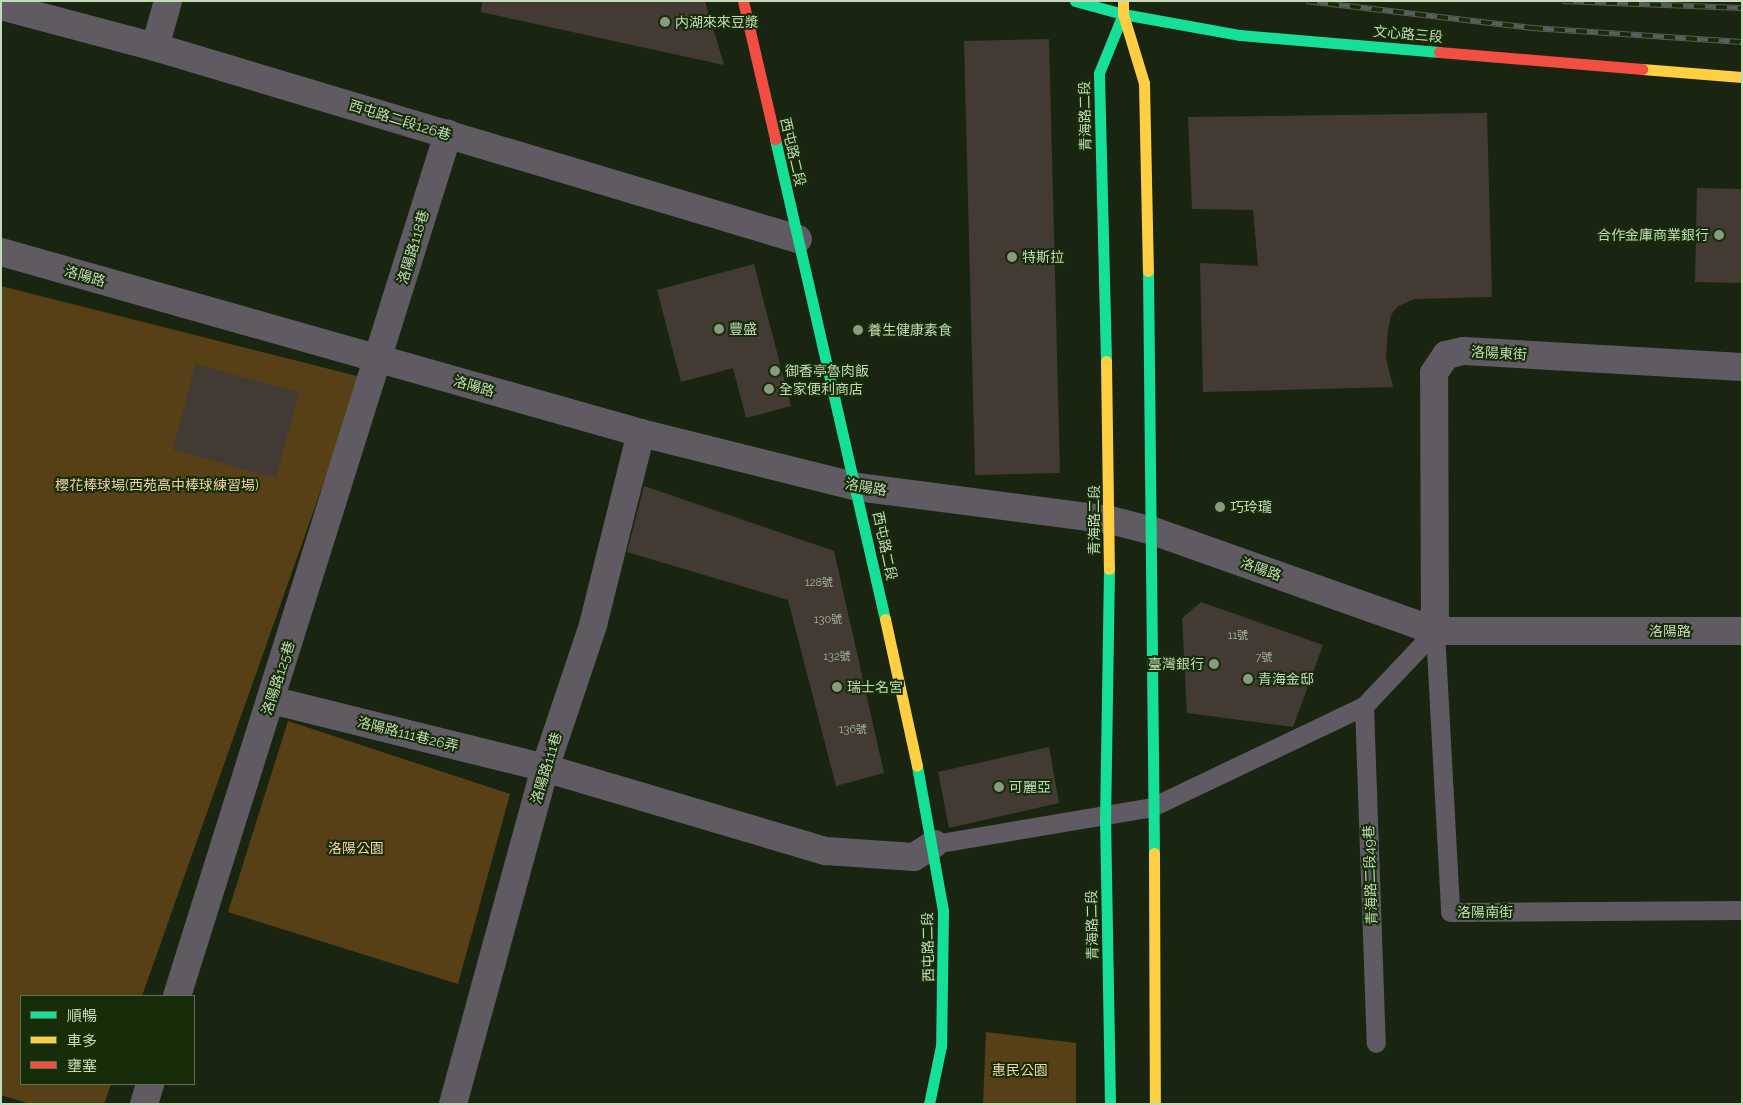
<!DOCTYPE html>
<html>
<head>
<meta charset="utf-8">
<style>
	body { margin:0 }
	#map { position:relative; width:1743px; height:1105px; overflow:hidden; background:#192511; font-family:Raleway,"Noto Sans TC",sans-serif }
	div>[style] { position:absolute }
	.green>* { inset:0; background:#584016 }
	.building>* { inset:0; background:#433b33 }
	.lane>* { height:19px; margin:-9.5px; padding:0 9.5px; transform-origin:9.5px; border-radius:9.5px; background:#605b63 }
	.street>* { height:28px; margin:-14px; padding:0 14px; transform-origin:14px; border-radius:14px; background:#605b63 }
	.fast>* { height:11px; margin:-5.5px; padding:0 5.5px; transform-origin:5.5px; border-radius:5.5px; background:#16e098 }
	.slow>* { height:11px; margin:-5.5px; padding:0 5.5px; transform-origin:5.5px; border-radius:5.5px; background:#ffcf43 }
	.jam>* { height:11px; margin:-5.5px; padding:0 5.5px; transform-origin:5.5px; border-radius:5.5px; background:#f24e42 }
	.rail>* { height:5.5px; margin-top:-2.75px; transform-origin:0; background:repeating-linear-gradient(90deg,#172d09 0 11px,#5a5e58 0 22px); box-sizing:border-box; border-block:1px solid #5a5e58 }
	.dots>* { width:14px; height:14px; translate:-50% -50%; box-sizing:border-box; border:2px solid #172d09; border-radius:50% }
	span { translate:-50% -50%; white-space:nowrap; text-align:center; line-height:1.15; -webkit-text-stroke:4px #172d09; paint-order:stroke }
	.number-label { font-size:11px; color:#a4b397 }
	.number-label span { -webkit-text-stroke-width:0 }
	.poi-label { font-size:14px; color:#c4dbb8 }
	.left { translate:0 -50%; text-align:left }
	.right { translate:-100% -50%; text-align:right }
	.street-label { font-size:14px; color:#c4dbb8 }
	.park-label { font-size:14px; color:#f4d2a5 }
	.frame { position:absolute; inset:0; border:2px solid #c4dbb8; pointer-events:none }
	.legend { position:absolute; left:20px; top:995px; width:175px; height:90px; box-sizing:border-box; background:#172d09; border:1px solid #5c734f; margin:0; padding:6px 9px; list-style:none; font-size:15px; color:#c4dbb8 }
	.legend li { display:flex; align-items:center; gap:10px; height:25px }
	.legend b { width:25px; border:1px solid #5c734f }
</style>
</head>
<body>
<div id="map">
	<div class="green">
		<div style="clip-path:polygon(1px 286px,361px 377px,142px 996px,21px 996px,21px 1084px,111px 1084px,104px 1104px,30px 1104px,1px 1095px)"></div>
		<div style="clip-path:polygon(288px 721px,510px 794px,458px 984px,228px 912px)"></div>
		<div style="clip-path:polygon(986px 1032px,1076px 1043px,1076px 1104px,983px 1104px)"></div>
	</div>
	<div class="building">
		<div style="clip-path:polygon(482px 1px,705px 1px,724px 65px,481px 12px)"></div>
		<div style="clip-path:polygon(1049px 39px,1060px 473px,975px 475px,964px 41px)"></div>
		<div style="clip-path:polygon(1487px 113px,1492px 297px,1415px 299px,1398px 306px,1391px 315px,1388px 330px,1386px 358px,1393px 387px,1203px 392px,1200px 263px,1258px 266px,1253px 210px,1192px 209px,1188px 117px)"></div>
		<div style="clip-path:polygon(1697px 188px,1742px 189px,1742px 283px,1695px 282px)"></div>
		<div style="clip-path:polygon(754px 264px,791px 406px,746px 418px,733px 368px,681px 382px,657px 290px)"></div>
		<div style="clip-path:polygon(195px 364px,299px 392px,276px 478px,173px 450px)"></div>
		<div style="clip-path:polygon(644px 486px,834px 551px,884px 773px,836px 786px,788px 600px,627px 552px)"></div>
		<div style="clip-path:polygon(1201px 602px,1323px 645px,1293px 727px,1187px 713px,1182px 618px)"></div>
		<div style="clip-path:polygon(1049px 747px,1059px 803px,949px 828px,938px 772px)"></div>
	</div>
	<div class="lane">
		<div style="left:1435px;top:631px;width:281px;rotate:86.9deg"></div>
		<div style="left:1450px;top:912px;width:292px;rotate:-0.4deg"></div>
		<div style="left:1364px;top:706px;width:337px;rotate:88deg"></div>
		<div style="left:934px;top:844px;width:221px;rotate:-9.6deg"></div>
		<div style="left:1152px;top:807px;width:235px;rotate:-25.5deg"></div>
		<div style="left:1364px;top:706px;width:103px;rotate:-46.6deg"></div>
	</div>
	<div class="street">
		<div style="left:1px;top:6px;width:159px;rotate:14.9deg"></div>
		<div style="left:155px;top:47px;width:671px;rotate:16.63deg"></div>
		<div style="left:155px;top:47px;width:48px;rotate:-74.2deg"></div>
		<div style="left:1px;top:252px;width:665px;rotate:15.79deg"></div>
		<div style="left:641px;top:433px;width:223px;rotate:14deg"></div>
		<div style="left:857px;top:487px;width:255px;rotate:7.4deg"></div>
		<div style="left:1110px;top:520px;width:44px;rotate:14.3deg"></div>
		<div style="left:1153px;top:531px;width:299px;rotate:19.5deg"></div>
		<div style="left:1435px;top:631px;width:307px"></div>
		<div style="left:1435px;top:631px;width:258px;rotate:-90.2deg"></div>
		<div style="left:1434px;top:373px;width:22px;rotate:-56deg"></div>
		<div style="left:1446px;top:355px;width:18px;rotate:-13deg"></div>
		<div style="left:1464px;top:351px;width:278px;rotate:3.3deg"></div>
		<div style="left:271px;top:700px;width:282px;rotate:13.9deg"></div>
		<div style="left:545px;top:768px;width:293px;rotate:16.5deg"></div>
		<div style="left:826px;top:851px;width:88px;rotate:3.9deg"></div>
		<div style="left:914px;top:857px;width:24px;rotate:-33deg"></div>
		<div style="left:177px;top:996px;width:904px;rotate:-72.55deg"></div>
		<div style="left:144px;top:1104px;width:21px;rotate:-73deg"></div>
		<div style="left:453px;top:1104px;width:348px;rotate:-74.7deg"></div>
		<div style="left:545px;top:768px;width:151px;rotate:-71.4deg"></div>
		<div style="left:593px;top:625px;width:198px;rotate:-76deg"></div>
	</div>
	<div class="fast">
		<div style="left:1075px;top:1px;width:50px;rotate:15.2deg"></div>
		<div style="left:1123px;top:14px;width:119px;rotate:10.2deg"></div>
		<div style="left:1240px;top:35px;width:200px;rotate:4.9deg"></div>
		<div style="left:775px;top:139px;width:492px;rotate:77.1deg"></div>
		<div style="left:1148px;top:271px;width:582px;rotate:89.41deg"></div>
		<div style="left:1106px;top:361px;width:288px;rotate:-91.4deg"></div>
		<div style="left:1099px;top:73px;width:64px;rotate:-67.9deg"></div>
		<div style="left:1109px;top:569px;width:247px;rotate:90.9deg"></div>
		<div style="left:1105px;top:816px;width:288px;rotate:89deg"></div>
		<div style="left:917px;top:766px;width:147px;rotate:79.8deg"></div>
		<div style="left:943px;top:911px;width:135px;rotate:90.8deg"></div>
		<div style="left:941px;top:1046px;width:59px;rotate:101.7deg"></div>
	</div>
	<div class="slow">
		<div style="left:1123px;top:1px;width:13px;rotate:90deg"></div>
		<div style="left:1123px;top:14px;width:72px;rotate:73.1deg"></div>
		<div style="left:1144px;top:83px;width:188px;rotate:88.8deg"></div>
		<div style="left:1642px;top:69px;width:100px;rotate:4.6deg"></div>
		<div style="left:1106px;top:361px;width:208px;rotate:89.2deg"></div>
		<div style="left:885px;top:619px;width:150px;rotate:77.7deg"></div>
		<div style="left:1154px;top:853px;width:251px;rotate:89.8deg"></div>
	</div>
	<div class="jam">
		<div style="left:743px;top:1px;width:142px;rotate:76.9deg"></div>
		<div style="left:1439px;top:52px;width:204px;rotate:4.8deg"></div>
	</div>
	<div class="rail">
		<div style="left:1306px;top:1px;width:228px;rotate:6.8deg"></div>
		<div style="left:1532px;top:28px;width:210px;rotate:3.8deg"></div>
		<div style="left:1562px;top:1px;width:180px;rotate:2.2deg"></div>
	</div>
	<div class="dots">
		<div style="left:665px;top:22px;background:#889b7e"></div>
		<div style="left:1719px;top:235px;background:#889b7e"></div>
		<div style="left:1012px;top:257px;background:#889b7e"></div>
		<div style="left:719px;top:329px;background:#889b7e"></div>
		<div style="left:858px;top:330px;background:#889b7e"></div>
		<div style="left:775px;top:371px;background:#889b7e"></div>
		<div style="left:769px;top:389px;background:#889b7e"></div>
		<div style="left:1220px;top:507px;background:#889b7e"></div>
		<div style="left:1214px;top:664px;background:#889b7e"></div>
		<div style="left:1248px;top:679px;background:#889b7e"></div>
		<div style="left:837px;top:687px;background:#889b7e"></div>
		<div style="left:999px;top:787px;background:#889b7e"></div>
	</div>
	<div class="number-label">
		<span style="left:819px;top:583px">128號</span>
		<span style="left:828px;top:620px">130號</span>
		<span style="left:1238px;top:636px">11號</span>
		<span style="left:837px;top:657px">132號</span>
		<span style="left:1264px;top:658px">7號</span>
		<span style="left:853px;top:730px">136號</span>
	</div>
	<div class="poi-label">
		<span class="left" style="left:675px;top:22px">内湖來來豆漿</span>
		<span class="right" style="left:1709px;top:235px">合作金庫商業銀行</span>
		<span class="left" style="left:1022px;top:257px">特斯拉</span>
		<span class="left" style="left:729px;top:329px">豐盛</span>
		<span class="left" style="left:868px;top:330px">養生健康素食</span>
		<span class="left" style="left:785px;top:371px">御香亭魯肉飯</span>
		<span class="left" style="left:779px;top:389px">全家便利商店</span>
		<span class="left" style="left:1230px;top:507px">巧玲瓏</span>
		<span class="right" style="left:1204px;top:664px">臺灣銀行</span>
		<span class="left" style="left:1258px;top:679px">青海金邸</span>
		<span class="left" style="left:847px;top:687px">瑞士名宮</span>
		<span class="left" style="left:1009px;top:787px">可麗亞</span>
	</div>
	<div class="street-label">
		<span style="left:1408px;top:34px;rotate:5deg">文心路三段</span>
		<span style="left:1085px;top:116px;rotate:-91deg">青海路二段</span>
		<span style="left:400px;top:120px;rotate:17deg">西屯路二段126巷</span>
		<span style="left:793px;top:152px;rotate:77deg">西屯路二段</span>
		<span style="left:413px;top:247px;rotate:-73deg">洛陽路118巷</span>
		<span style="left:85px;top:276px;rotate:16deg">洛陽路</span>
		<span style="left:1499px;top:353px;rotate:3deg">洛陽東街</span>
		<span style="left:474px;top:386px;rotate:16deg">洛陽路</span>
		<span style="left:866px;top:487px;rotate:10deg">洛陽路</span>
		<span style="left:1094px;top:520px;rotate:-90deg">青海路二段</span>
		<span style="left:885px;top:546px;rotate:78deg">西屯路二段</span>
		<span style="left:1261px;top:569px;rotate:20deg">洛陽路</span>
		<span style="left:1670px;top:631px">洛陽路</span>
		<span style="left:278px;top:678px;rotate:-72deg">洛陽路125巷</span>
		<span style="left:408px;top:734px;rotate:14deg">洛陽路111巷26弄</span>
		<span style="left:546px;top:768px;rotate:-73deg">洛陽路111巷</span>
		<span style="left:1370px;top:875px;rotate:-92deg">青海路二段49巷</span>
		<span style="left:1485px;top:912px">洛陽南街</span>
		<span style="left:1092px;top:925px;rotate:-91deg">青海路二段</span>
		<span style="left:928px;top:947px;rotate:-91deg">西屯路二段</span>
	</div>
	<div class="park-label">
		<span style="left:157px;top:485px">櫻花棒球場(西苑高中棒球練習場)</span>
		<span style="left:356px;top:848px">洛陽公園</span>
		<span style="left:1020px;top:1070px">惠民公園</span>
	</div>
	<div class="frame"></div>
	<ul class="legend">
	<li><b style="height:6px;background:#16e098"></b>順暢</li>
	<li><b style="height:6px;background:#ffcf43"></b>車多</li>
	<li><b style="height:6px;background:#f24e42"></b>壅塞</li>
	</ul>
</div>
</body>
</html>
